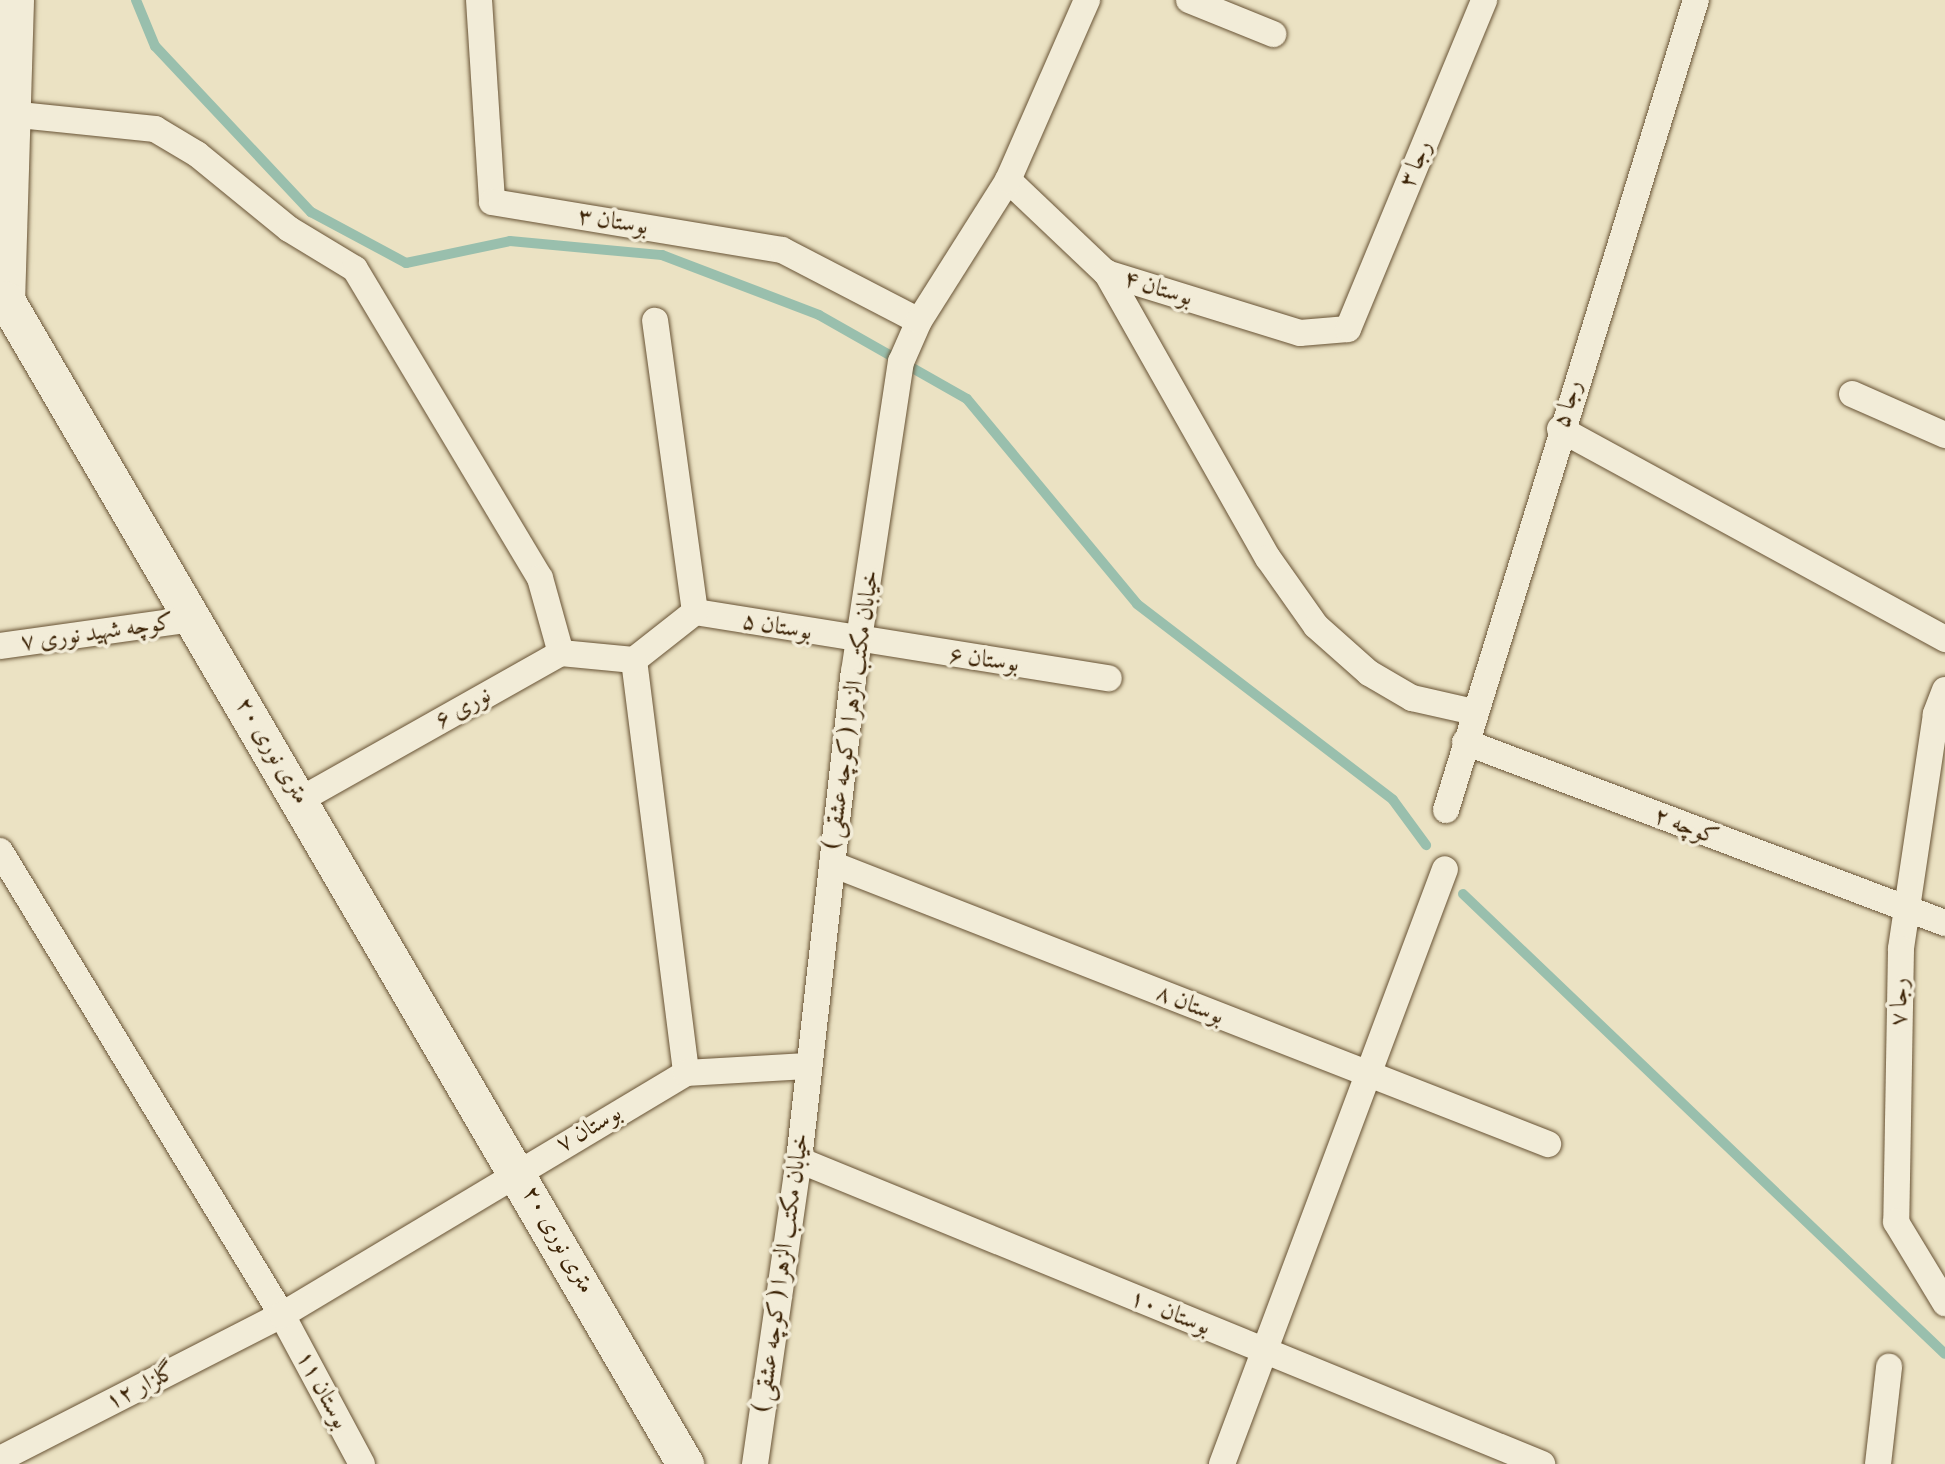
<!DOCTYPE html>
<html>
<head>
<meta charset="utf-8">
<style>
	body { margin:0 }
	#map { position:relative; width:1945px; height:1464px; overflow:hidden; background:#ebe2c3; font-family:"Libre Bodoni",Amiri,serif }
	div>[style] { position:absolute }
	.stream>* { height:10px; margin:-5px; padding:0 5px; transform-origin:5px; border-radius:5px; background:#99bfad }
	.roads { filter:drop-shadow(0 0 2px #685335) drop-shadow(0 0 2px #685335) }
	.street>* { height:26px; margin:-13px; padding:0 13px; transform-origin:13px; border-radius:13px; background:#f2ecd8 }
	.secondary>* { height:37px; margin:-18.5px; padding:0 18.5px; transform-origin:18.5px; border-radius:18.5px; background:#f2ecd8 }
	span { translate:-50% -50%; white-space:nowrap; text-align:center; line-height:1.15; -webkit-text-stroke:7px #f2ecd8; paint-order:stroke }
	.street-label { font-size:24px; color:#3c2306 }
</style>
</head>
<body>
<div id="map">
	<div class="stream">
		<div style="left:136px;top:0;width:50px;rotate:67.6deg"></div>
		<div style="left:155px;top:46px;width:228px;rotate:46.8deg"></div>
		<div style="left:311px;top:212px;width:108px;rotate:28.2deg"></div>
		<div style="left:406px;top:263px;width:106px;rotate:-11.9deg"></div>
		<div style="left:510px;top:241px;width:153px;rotate:5.3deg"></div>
		<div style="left:662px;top:255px;width:168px;rotate:20.9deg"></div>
		<div style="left:819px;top:315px;width:170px;rotate:29.6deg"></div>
		<div style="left:967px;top:399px;width:266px;rotate:50.3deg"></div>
		<div style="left:1137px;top:604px;width:322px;rotate:37.4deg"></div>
		<div style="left:1393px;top:800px;width:56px;rotate:53.7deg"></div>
		<div style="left:1463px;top:894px;width:666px;rotate:43.66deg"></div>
	</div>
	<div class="roads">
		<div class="street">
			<div style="left:479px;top:0;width:202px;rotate:86.3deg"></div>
			<div style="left:492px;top:202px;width:294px;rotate:9.4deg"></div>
			<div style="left:782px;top:250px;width:154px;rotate:27.4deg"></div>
			<div style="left:1189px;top:0;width:91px;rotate:22deg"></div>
			<div style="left:0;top:113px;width:156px;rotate:5.9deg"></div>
			<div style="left:155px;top:129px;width:49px;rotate:30.8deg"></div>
			<div style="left:197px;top:154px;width:119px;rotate:39.2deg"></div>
			<div style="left:289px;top:229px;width:77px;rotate:31.2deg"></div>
			<div style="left:355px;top:269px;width:360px;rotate:59.1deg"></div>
			<div style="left:540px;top:578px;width:78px;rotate:74.4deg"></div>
			<div style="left:1008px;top:180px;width:135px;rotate:43.5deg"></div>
			<div style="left:1106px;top:273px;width:203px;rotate:17.2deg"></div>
			<div style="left:1300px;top:333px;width:48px;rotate:-4.8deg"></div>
			<div style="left:1348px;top:329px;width:356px;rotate:-67.5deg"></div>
			<div style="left:1106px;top:272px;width:329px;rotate:60.5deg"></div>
			<div style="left:1268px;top:558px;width:83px;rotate:54.8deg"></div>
			<div style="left:1316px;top:626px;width:71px;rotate:41.6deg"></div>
			<div style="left:1369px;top:673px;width:50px;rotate:30.2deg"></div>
			<div style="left:1412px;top:698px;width:64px;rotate:12.7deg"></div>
			<div style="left:1852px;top:394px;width:102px;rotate:23.8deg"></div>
			<div style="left:1560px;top:429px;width:439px;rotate:28.6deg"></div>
			<div style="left:695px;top:612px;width:419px;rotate:9.1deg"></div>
			<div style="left:0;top:646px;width:195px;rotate:-8deg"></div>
			<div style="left:634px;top:660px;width:416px;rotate:82.8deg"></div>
			<div style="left:634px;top:660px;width:78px;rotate:-38.2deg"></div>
			<div style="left:695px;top:612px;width:294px;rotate:-97.8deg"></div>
			<div style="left:1945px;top:690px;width:26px;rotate:111deg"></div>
			<div style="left:1936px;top:714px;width:238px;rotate:98.5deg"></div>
			<div style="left:1901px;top:949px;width:273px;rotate:91deg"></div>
			<div style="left:1896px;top:1222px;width:95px;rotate:58.8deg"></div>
			<div style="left:1465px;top:742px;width:513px;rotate:20.66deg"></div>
			<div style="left:300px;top:800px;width:300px;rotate:-29.4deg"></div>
			<div style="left:561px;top:653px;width:73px;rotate:5.5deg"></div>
			<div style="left:1446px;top:810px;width:848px;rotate:-72.85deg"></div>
			<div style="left:0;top:851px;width:543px;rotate:58.71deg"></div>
			<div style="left:282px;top:1315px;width:169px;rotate:61.8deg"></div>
			<div style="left:832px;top:864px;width:769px;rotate:21.36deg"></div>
			<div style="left:799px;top:1160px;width:803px;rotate:22.25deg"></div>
			<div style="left:0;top:1459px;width:317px;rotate:-27.1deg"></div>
			<div style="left:282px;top:1315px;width:471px;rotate:-30.9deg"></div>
			<div style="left:686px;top:1073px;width:121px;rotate:-3.3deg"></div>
			<div style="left:755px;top:1464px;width:307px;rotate:-81.8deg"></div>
			<div style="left:799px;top:1160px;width:491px;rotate:-83.6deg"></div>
			<div style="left:854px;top:672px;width:314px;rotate:-81.4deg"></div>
			<div style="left:901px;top:362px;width:45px;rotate:-66.3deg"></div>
			<div style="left:919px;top:321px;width:167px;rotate:-57.7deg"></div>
			<div style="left:1008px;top:180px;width:197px;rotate:-66.3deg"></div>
			<div style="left:1222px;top:1464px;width:635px;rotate:-69.45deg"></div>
			<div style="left:1878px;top:1464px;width:98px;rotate:-83.5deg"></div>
		</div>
		<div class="secondary">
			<div style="left:15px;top:0;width:300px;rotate:91.7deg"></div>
			<div style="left:6px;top:300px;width:1348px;rotate:59.74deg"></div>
		</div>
	</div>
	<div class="street-label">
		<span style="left:1416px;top:164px;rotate:-67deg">رجا ۳</span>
		<span style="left:613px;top:222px;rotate:9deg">بوستان ۳</span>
		<span style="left:1158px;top:289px;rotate:17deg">بوستان ۴</span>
		<span style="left:1568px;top:404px;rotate:-73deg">رجا ۵</span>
		<span style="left:777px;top:627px;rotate:10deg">بوستان ۵</span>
		<span style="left:97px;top:633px;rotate:-8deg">کوچه شهید نوری ۷</span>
		<span style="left:984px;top:660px;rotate:8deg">بوستان ۶</span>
		<span style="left:463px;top:708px;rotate:-29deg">نوری ۶</span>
		<span style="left:852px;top:710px;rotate:-82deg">خیابان مکتب الزهرا ( کوچه عشقی )</span>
		<span style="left:272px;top:751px;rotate:59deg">۲۰ متری نوری</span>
		<span style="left:1686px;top:827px;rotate:21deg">کوچه ۲</span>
		<span style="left:1900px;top:1002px;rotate:-89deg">رجا ۷</span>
		<span style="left:1190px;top:1005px;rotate:22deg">بوستان ۸</span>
		<span style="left:589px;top:1129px;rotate:-30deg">بوستان ۷</span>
		<span style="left:558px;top:1240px;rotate:60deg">۲۰ متری نوری</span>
		<span style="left:782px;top:1273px;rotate:-82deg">خیابان مکتب الزهرا ( کوچه عشقی )</span>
		<span style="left:1170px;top:1313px;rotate:22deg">بوستان ۱۰</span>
		<span style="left:141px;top:1387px;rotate:-27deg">گلزار ۱۲</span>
		<span style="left:322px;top:1390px;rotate:62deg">بوستان ۱۱</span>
	</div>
</div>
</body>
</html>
